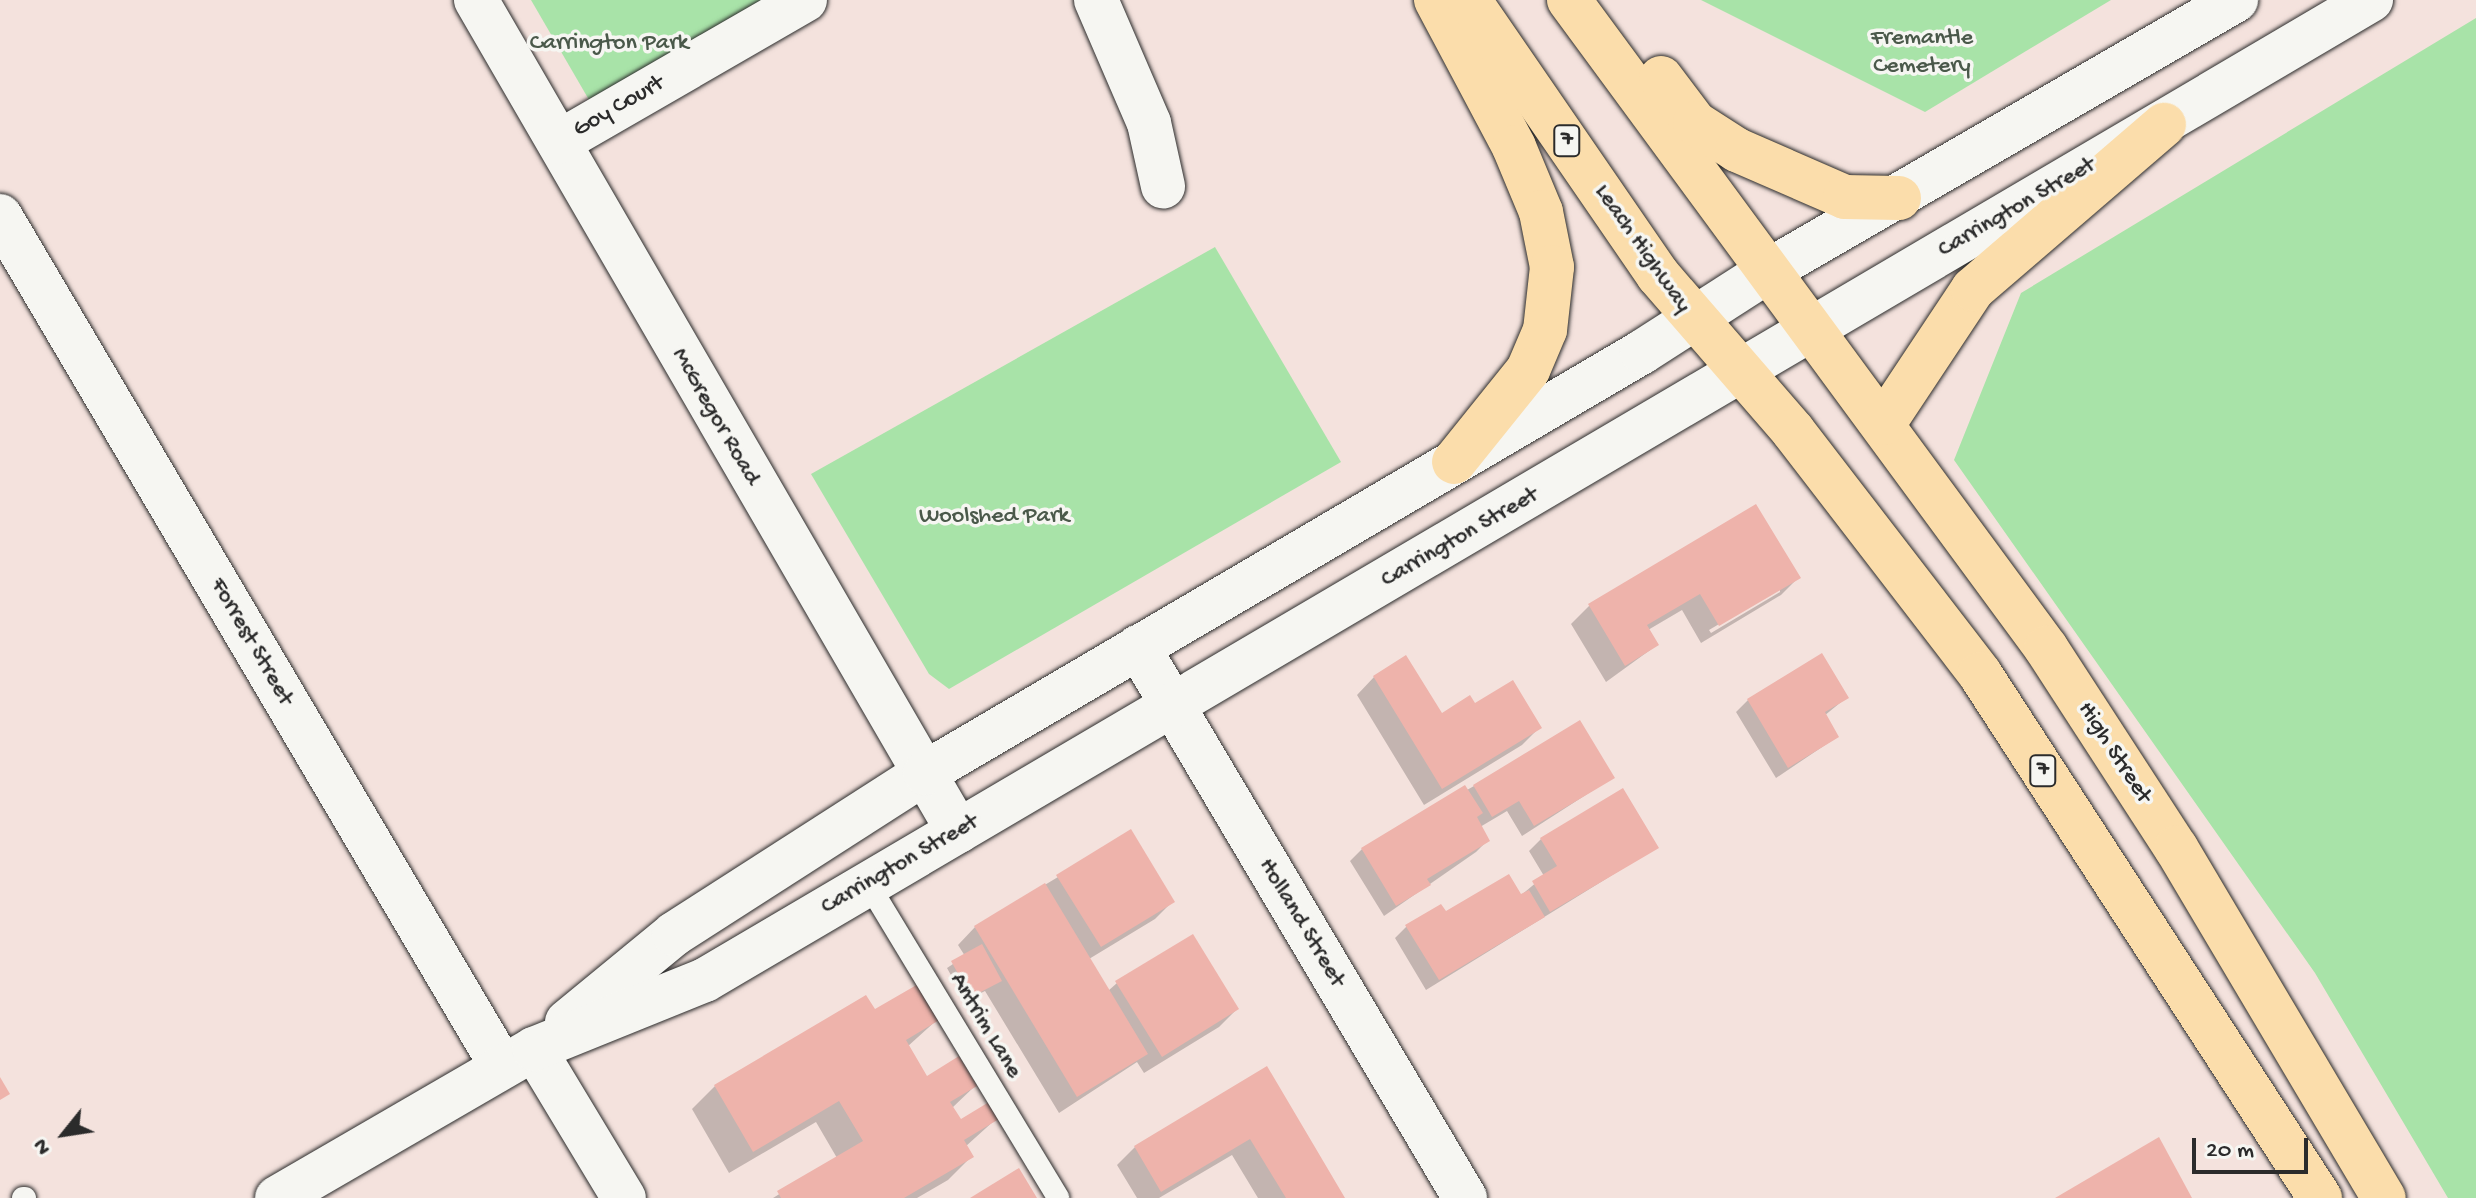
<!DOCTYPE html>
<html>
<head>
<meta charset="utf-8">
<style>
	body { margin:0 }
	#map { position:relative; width:2476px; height:1198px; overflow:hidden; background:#f4e2dd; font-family:"Gochi Hand",sans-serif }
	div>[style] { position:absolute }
	.green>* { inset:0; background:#a8e3a8 }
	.shadow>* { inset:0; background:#0003 }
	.building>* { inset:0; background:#eeb3ab }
	.roads { filter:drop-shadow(0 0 2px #2b2b2b) drop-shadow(0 0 2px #2b2b2b) }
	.service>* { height:22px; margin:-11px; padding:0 11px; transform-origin:11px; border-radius:11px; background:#f6f6f2 }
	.minor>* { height:44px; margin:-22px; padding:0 22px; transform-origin:22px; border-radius:22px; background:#f6f6f2 }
	.secondary>* { height:44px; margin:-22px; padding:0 22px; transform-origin:22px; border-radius:22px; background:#f6f6f2 }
	.trunk>* { height:44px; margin:-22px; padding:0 22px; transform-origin:22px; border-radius:22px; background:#fbddab }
	span { translate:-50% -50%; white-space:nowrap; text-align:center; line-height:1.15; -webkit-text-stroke:7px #f6f6f2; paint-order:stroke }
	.shield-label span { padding:2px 6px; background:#f6f6f2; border:2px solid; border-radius:6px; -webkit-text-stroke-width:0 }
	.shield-label { font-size:22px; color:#2b2b2b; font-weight:700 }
	.park-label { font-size:24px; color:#4a594a }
	.street-label { font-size:24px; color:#2b2b2b }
	.north { position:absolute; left:24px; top:1094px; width:80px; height:80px; -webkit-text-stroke:6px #f6f6f2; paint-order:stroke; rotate:240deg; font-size:22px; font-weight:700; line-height:32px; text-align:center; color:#2b2b2b }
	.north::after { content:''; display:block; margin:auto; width:28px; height:36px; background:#2b2b2b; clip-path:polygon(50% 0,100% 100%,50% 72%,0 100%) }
	.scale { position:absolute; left:2192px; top:1138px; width:116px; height:36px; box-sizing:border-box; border:4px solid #2b2b2b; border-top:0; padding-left:10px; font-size:24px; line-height:28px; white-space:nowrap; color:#2b2b2b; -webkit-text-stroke:6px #f6f6f2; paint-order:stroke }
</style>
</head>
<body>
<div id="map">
	<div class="green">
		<div style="clip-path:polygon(531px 0,777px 0,592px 105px)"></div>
		<div style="clip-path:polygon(1701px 0,2111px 0,1925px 112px)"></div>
		<div style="clip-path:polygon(2476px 18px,2476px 1198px,2448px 1198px,2315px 973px,1954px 460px,2021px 293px)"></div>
		<div style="clip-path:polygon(1215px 247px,1341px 462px,949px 689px,929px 674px,811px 474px)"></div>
	</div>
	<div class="shadow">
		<div style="clip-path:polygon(evenodd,1756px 506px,1798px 578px,1781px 595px,1701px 643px,1682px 610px,1648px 630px,1657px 645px,1606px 682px,1571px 624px,1589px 606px,1756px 506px,1780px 588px,1780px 592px,1711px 633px,1709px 630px,1780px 588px)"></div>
		<div style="clip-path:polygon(1374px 677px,1441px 715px,1474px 706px,1540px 727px,1522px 745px,1424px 805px,1357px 695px)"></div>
		<div style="clip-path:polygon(1846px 698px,1824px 716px,1837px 737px,1776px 778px,1736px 712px,1748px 700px)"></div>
		<div style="clip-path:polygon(1612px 778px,1522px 836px,1507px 811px,1480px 827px,1488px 840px,1476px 852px,1384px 916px,1350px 861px,1362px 849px,1474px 786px)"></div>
		<div style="clip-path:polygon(1541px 839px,1656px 848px,1426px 990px,1395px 938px,1407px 926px,1520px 896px,1544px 876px,1529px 851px)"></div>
		<div style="clip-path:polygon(1058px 877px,1173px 901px,1155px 919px,1089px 959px,1108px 991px,1117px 983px,1237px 1009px,1219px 1027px,1144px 1073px,1137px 1062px,1059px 1113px,985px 991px,965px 1001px,947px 968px,965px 956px,958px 945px,975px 927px)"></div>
		<div style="clip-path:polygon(874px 1012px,938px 1019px,907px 1047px,926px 1078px,975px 1086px,952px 1108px,960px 1122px,996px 1119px,965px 1147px,971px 1157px,948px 1180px,917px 1198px,773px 1198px,837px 1158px,816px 1122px,729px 1173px,692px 1109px,715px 1086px)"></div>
		<div style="clip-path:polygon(1266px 1069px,1343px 1198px,1258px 1198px,1232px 1155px,1159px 1198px,1137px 1198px,1117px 1165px,1135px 1147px)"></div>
	</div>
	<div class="building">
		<div style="clip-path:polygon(1756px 504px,1801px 578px,1719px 626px,1700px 594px,1647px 625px,1659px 645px,1625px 666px,1588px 604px)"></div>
		<div style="clip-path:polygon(1822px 653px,1849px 698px,1825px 712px,1839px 737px,1788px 768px,1747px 699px)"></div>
		<div style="clip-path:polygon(1406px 655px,1442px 713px,1470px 695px,1475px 703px,1513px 680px,1542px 728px,1442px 789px,1373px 676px)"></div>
		<div style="clip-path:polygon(1580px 720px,1615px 778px,1534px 826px,1519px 801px,1492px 817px,1473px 785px)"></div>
		<div style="clip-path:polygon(1465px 785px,1483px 813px,1477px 817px,1490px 841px,1427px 879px,1431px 885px,1396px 906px,1361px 848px)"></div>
		<div style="clip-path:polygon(1623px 788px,1659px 848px,1550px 912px,1532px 881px,1557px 866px,1540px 838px)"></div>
		<div style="clip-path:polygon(1131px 829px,1175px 902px,1101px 947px,1056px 875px)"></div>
		<div style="clip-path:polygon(1509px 874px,1521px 894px,1529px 890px,1545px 917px,1439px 980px,1405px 925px,1441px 904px,1446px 911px)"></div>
		<div style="clip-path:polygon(1045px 883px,1148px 1054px,1077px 1097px,974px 926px)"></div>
		<div style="clip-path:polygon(1193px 934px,1239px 1009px,1162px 1057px,1115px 981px)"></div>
		<div style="clip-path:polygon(982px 944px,1002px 981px,971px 997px,951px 961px)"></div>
		<div style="clip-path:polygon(920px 983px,941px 1019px,906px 1040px,927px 1076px,959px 1056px,977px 1086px,950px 1102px,961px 1119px,989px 1102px,999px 1119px,964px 1140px,974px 1157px,904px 1198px,781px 1198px,777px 1191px,863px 1141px,839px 1101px,753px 1152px,714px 1085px,866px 995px,875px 1009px)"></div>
		<div style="clip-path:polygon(1267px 1066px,1345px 1198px,1286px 1198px,1250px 1139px,1161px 1192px,1134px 1146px)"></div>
		<div style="clip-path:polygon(0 1077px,10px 1094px,0 1100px)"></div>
		<div style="clip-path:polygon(2159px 1137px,2192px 1198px,2055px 1198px)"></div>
		<div style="clip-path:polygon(1019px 1168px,1037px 1198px,970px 1198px)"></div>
	</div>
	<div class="roads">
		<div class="service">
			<div style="left:867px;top:882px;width:369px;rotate:58.8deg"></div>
			<div style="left:23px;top:1198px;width:2px"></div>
		</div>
		<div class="minor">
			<div style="left:476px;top:0;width:961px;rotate:59.89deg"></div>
			<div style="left:1096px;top:0;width:134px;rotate:66.7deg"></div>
			<div style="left:1149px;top:123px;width:65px;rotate:77.5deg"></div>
			<div style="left:559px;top:142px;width:284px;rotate:-30deg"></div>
			<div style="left:0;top:216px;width:988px;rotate:59.46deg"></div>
			<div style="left:1138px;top:647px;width:641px;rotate:59.31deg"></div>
			<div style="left:534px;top:1049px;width:174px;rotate:58.9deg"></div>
		</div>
		<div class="secondary">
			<div style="left:567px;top:1022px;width:139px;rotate:-39.4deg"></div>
			<div style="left:674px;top:934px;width:298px;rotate:-32.7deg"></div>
			<div style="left:925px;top:773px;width:831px;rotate:-30.42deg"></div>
			<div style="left:1642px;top:352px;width:150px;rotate:-32.7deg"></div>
			<div style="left:1768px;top:271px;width:541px;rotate:-30.07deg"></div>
			<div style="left:277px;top:1198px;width:297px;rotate:-30.1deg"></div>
			<div style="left:534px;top:1049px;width:184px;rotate:-22deg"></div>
			<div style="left:705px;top:980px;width:1933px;rotate:-30.47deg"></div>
		</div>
		<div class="trunk">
			<div style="left:1436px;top:0;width:166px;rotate:62deg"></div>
			<div style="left:1514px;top:147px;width:70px;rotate:67.4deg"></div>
			<div style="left:1541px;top:212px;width:56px;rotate:78.7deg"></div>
			<div style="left:1552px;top:267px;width:63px;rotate:96.3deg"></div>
			<div style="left:1545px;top:330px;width:43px;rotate:113deg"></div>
			<div style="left:1528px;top:370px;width:118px;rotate:128.8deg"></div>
			<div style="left:1469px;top:0;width:334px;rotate:55.5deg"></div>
			<div style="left:1658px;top:275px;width:206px;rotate:49.1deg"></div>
			<div style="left:1793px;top:431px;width:307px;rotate:52.4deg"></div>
			<div style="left:1980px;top:674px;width:625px;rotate:57.02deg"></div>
			<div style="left:1569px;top:0;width:805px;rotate:53.64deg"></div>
			<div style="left:2046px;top:648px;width:239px;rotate:57deg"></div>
			<div style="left:2176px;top:848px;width:407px;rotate:59.3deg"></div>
			<div style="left:1661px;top:78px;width:56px;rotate:52.9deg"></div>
			<div style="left:1695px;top:123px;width:50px;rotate:32.7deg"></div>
			<div style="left:1737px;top:150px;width:118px;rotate:23.5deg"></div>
			<div style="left:1845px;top:197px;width:54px;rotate:1.1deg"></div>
			<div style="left:1884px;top:423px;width:161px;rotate:-56.4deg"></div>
			<div style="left:1973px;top:289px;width:252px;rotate:-40.7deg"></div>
		</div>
	</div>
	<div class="shield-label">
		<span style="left:1567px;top:141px">7</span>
		<span style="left:2043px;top:771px">7</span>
	</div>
	<div class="park-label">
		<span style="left:1922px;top:53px">Fremantle<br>Cemetery</span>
		<span style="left:609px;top:44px">Carrington Park</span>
		<span style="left:994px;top:517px">Woolshed Park</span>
	</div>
	<div class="street-label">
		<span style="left:619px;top:107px;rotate:-30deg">Goy Court</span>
		<span style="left:2017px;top:208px;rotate:-30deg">Carrington Street</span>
		<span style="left:1642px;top:249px;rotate:55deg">Leach Highway</span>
		<span style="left:715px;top:417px;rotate:60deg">McGregor Road</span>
		<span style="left:1460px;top:538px;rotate:-30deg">Carrington Street</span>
		<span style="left:251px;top:642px;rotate:60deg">Forrest Street</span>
		<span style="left:2114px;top:753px;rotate:57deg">High Street</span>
		<span style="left:900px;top:865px;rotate:-30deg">Carrington Street</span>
		<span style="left:1301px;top:923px;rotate:59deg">Holland Street</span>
		<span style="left:985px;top:1026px;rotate:59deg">Antrim Lane</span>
	</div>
	<div class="north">N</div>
	<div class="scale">20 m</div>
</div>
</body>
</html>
